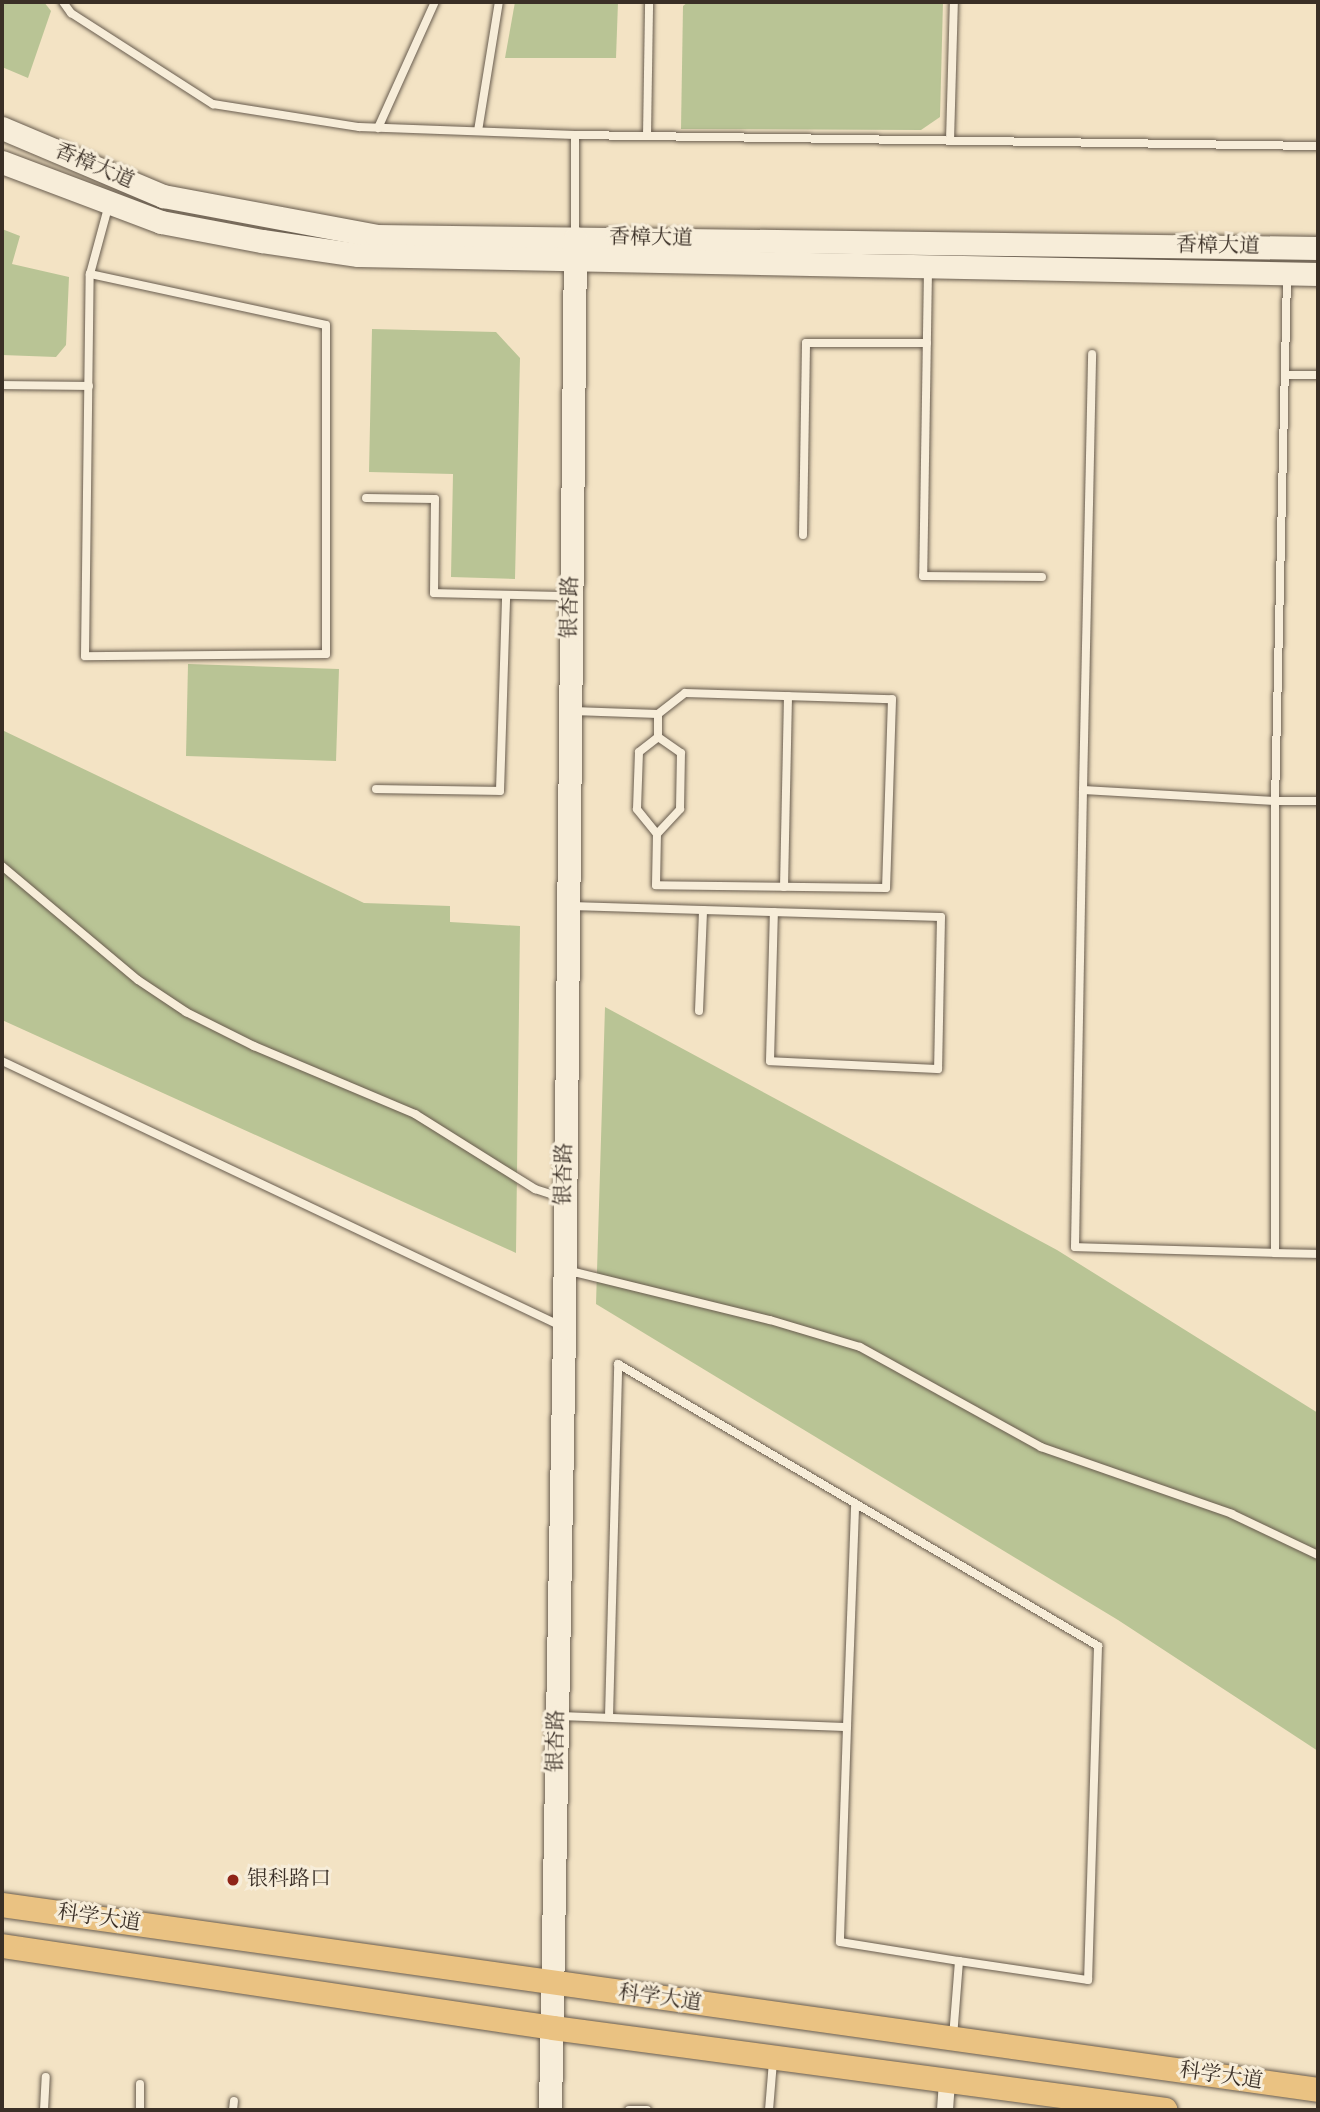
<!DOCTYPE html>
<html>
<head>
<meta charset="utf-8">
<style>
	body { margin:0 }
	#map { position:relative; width:1320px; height:2112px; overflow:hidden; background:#f3e3c4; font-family:"Old Standard TT","Noto Serif SC",serif }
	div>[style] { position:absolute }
	.green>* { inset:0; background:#b9c495 }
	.roads { filter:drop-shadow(0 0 2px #685c4e) drop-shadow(0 0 2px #685c4e) }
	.lane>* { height:8px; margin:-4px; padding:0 4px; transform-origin:4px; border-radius:4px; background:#f7edd9 }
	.street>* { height:16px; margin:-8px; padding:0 8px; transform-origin:8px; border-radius:8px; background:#f7edd9 }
	.secondary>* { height:23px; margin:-11.5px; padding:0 11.5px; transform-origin:11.5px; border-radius:11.5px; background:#f7edd9 }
	.primary>* { height:24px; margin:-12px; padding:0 12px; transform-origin:12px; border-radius:12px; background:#eac282 }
	.dots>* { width:19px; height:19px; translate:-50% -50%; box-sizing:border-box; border:4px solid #f7edd9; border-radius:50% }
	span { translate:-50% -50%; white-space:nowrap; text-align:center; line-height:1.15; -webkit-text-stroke:6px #f7edd9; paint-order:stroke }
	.street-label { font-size:21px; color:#3a2f26 }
	.poi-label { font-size:21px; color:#3a2f26 }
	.left { translate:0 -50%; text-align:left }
	.frame { position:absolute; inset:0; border:4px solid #3a2f26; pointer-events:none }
</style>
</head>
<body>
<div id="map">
	<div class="green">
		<div style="clip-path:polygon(2px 2px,44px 2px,51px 11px,28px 78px,2px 67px)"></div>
		<div style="clip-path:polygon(515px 2px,618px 2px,616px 58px,505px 58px)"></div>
		<div style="clip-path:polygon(688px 2px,943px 2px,940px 117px,921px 130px,681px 129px,683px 6px)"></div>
		<div style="clip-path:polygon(2px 229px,20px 236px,12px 264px,69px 277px,66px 345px,56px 357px,2px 355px)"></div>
		<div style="clip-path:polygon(372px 329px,496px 332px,520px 358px,515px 579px,451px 577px,453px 474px,369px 472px)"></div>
		<div style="clip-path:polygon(188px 664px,339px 669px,336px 761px,186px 756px)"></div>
		<div style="clip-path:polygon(2px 730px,364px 903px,450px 906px,450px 922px,520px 926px,516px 1253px,2px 1020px)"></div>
		<div style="clip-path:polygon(605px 1007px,1057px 1250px,1318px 1413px,1318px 1751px,1118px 1620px,596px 1304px)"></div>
	</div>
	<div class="roads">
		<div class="lane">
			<div style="left:63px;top:2px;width:14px;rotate:54deg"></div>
			<div style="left:71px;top:13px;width:169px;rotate:32.7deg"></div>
			<div style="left:213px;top:104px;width:148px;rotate:9deg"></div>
			<div style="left:359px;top:127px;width:216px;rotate:2.1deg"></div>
			<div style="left:378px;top:128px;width:138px;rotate:-65.7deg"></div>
			<div style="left:478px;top:131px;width:131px;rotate:-80.8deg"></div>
			<div style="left:647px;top:136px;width:134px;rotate:-89.1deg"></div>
			<div style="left:950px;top:141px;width:139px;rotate:-88.4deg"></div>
			<div style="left:575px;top:236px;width:101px;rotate:-90deg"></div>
			<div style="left:575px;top:135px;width:743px;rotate:0.85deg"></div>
			<div style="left:928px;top:270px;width:306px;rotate:90.9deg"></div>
			<div style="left:923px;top:576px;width:119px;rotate:0.5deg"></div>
			<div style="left:90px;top:274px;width:241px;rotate:12.2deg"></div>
			<div style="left:326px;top:325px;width:329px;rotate:90deg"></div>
			<div style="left:326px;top:654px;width:241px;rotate:179.5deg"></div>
			<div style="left:85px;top:656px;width:382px;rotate:-89.3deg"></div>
			<div style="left:90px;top:274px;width:73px;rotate:-74.8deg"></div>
			<div style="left:1287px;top:277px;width:524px;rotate:91.31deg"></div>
			<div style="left:1275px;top:801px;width:43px"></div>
			<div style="left:1285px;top:375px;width:33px"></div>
			<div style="left:2px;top:385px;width:87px;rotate:0.7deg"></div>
			<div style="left:366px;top:498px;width:69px;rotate:0.8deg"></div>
			<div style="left:435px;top:499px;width:94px;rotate:90.6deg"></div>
			<div style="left:434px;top:593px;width:134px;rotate:1.3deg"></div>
			<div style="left:803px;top:535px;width:192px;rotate:-89.1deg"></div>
			<div style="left:806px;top:343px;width:121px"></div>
			<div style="left:573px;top:711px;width:85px;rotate:2deg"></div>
			<div style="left:658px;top:714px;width:34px;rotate:-38deg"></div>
			<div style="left:685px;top:693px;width:207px;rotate:1.7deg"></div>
			<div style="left:892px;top:699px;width:189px;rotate:91.8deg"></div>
			<div style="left:886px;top:888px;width:230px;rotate:-179.3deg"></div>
			<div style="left:656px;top:885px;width:51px;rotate:-88.9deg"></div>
			<div style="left:657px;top:834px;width:32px;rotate:-129deg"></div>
			<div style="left:637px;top:809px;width:57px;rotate:-88deg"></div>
			<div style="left:639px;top:752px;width:24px;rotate:-38deg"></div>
			<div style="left:658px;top:737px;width:23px;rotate:-90deg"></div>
			<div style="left:376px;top:789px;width:124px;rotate:0.9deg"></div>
			<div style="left:500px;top:791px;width:196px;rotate:-88.2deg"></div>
			<div style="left:1083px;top:790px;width:436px;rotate:-88.8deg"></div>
			<div style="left:657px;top:834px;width:34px;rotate:-47deg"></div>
			<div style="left:680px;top:809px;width:56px;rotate:-89deg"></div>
			<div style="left:681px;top:753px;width:28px;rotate:-145deg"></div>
			<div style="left:2px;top:866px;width:177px;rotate:40deg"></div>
			<div style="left:138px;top:980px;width:58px;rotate:33.7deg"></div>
			<div style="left:186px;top:1012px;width:76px;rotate:26.6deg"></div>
			<div style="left:254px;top:1046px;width:175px;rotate:22.9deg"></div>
			<div style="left:415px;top:1114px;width:142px;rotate:32deg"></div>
			<div style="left:535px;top:1189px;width:28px;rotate:18deg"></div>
			<div style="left:784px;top:887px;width:191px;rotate:-88.8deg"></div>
			<div style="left:571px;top:906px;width:132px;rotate:1.7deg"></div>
			<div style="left:703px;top:910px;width:238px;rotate:1.7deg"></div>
			<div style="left:941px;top:917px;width:152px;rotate:91.1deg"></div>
			<div style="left:938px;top:1069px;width:168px;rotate:-177.3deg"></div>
			<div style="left:770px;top:1061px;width:149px;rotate:-88.5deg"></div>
			<div style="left:699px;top:1011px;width:101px;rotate:-87.7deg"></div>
			<div style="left:2px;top:1061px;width:619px;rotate:25.36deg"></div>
			<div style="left:1275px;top:1253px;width:200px;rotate:-178.3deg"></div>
			<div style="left:1075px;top:1247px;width:457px;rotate:-89deg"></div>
			<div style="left:1083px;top:790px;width:192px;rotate:3.3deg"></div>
			<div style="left:1275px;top:801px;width:452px;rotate:90deg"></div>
			<div style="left:1275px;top:1253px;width:43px;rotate:1.3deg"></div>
			<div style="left:566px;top:1270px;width:210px;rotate:13.8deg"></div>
			<div style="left:770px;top:1320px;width:94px;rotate:16.7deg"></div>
			<div style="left:860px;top:1347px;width:207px;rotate:28.9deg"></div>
			<div style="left:1041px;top:1447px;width:202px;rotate:19.3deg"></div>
			<div style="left:1232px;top:1514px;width:95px;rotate:25.5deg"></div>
			<div style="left:558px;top:1716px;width:289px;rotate:2.2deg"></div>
			<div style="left:847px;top:1727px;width:215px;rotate:91.9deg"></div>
			<div style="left:840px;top:1942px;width:121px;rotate:9.1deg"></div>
			<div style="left:959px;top:1961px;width:76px;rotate:94.5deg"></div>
			<div style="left:609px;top:1717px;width:353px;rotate:-88.5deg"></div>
			<div style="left:618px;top:1364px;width:557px;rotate:30.43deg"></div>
			<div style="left:1098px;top:1646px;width:334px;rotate:91.7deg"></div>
			<div style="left:1088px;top:1980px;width:130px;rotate:-171.6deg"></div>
			<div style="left:847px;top:1727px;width:223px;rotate:-87.9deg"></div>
			<div style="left:44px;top:2110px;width:33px;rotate:-87deg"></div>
			<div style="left:140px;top:2110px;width:26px;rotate:-90deg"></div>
			<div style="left:233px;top:2110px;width:9px;rotate:-84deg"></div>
			<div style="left:629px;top:2110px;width:18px"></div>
			<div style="left:769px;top:2110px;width:49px;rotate:-85.3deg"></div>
		</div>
		<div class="street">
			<div style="left:945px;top:2110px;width:31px;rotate:-86deg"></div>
		</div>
		<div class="secondary">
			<div style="left:2px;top:128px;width:175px;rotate:22.9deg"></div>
			<div style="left:163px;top:196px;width:217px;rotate:10.6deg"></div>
			<div style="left:376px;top:236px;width:942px;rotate:0.73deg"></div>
			<div style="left:2px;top:162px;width:170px;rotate:20.7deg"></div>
			<div style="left:161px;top:222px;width:103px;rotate:10.7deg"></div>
			<div style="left:262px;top:241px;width:97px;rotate:8.3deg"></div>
			<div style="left:358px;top:255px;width:960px;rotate:1.13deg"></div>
			<div style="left:550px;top:2110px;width:782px;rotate:-88.97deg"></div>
			<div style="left:564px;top:1328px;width:1090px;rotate:-89.42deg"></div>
		</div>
		<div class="primary">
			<div style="left:2px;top:1905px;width:1329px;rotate:8deg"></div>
			<div style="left:2px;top:1946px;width:557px;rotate:8.46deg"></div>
			<div style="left:553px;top:2028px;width:618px;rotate:7.62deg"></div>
		</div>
	</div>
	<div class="dots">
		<div style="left:233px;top:1880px;background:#8f2418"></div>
	</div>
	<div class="street-label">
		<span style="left:94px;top:167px;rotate:23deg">香樟大道</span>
		<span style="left:651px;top:239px;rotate:1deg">香樟大道</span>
		<span style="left:1218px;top:247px;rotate:1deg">香樟大道</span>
		<span style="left:571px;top:607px;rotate:-89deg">银杏路</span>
		<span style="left:565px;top:1174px;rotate:-89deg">银杏路</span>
		<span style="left:557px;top:1741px;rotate:-89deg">银杏路</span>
		<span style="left:99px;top:1919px;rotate:8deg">科学大道</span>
		<span style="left:660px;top:1999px;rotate:8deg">科学大道</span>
		<span style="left:1221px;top:2077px;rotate:8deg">科学大道</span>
	</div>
	<div class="poi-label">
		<span class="left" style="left:247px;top:1880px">银科路口</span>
	</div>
	<div class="frame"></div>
</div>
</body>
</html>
